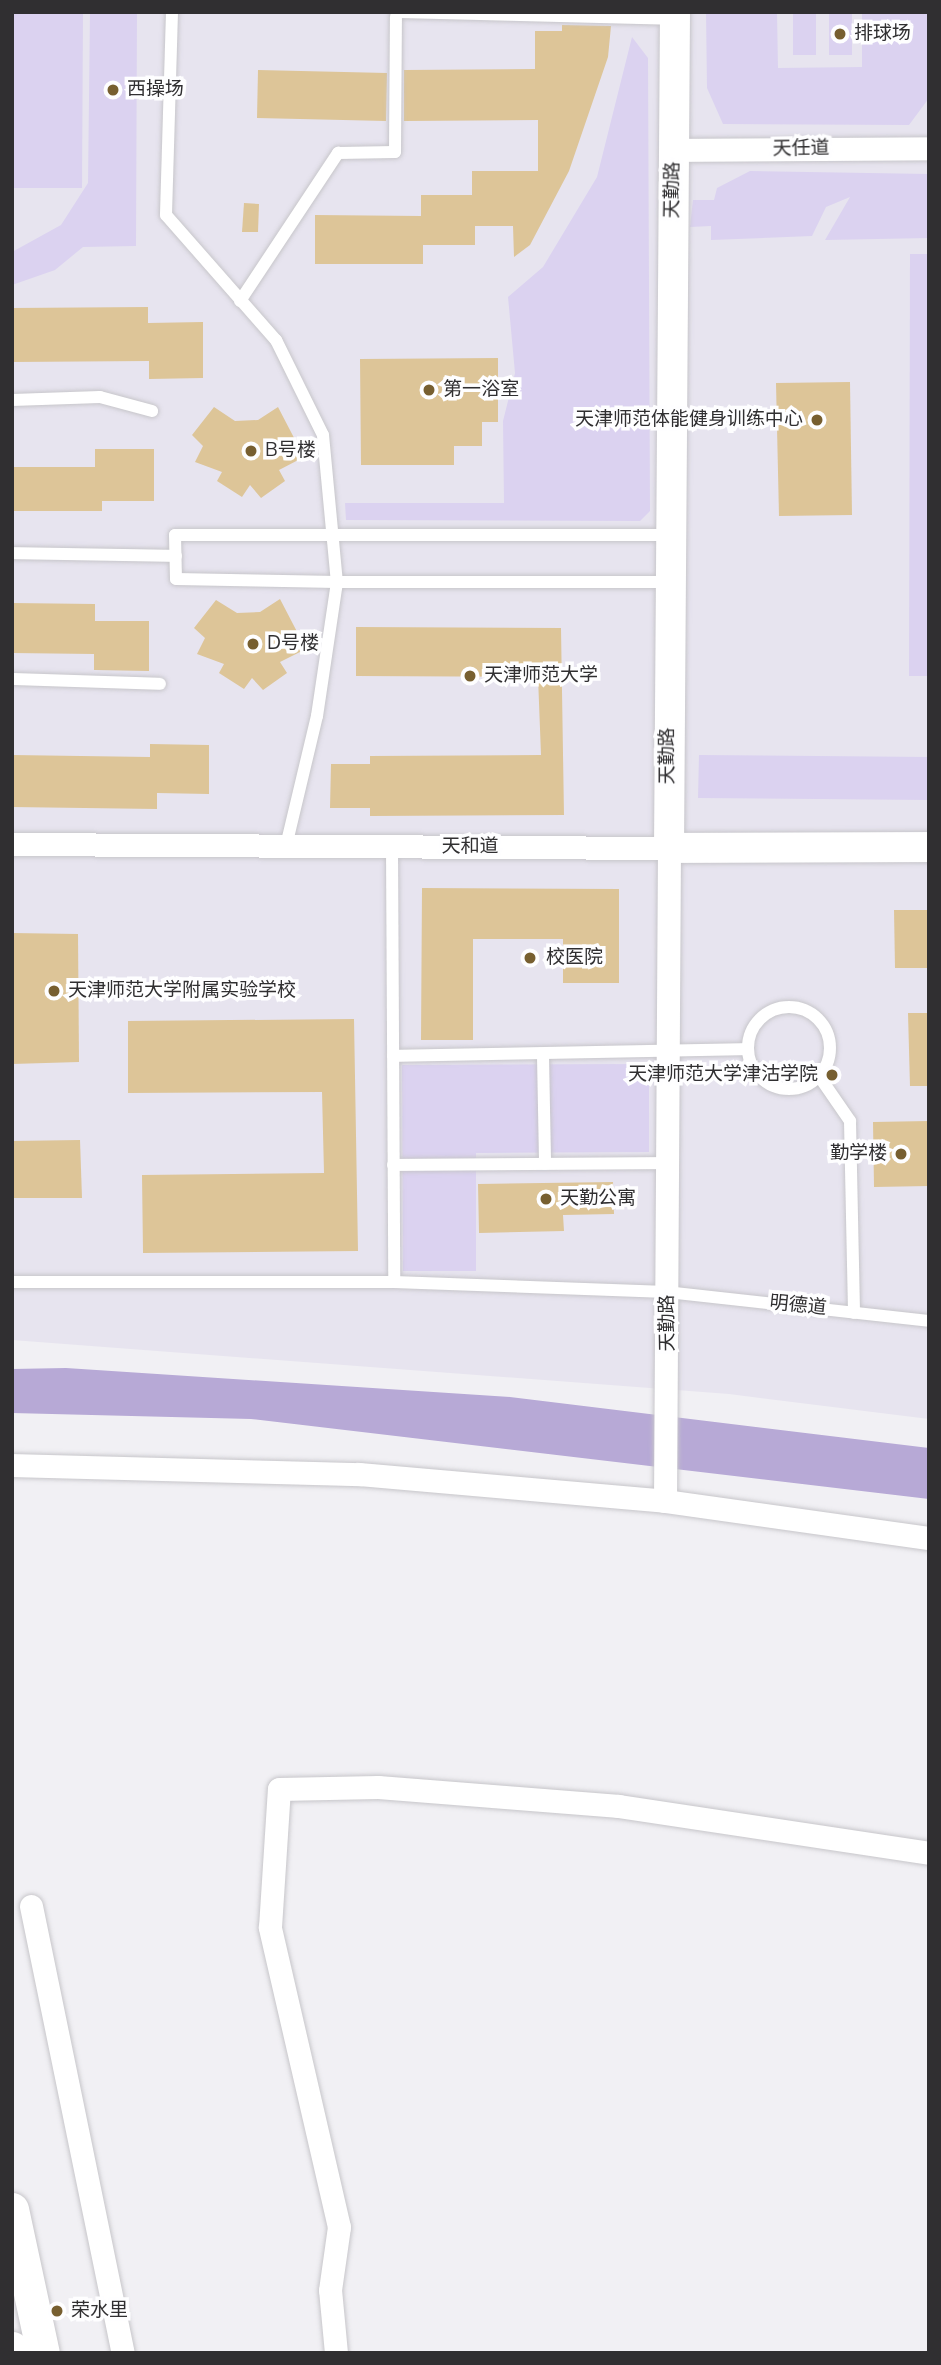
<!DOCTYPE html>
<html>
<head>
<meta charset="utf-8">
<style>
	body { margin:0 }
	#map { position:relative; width:941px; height:2365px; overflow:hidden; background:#f1f0f4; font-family:"Nunito Sans","Noto Sans SC",sans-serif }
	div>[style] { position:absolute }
	.built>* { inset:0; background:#e7e4ef }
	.green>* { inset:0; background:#dbd2f0 }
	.water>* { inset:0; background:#b7a9d6 }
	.building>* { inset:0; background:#ddc598 }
	.roads { filter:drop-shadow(0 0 2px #c7c6ca) drop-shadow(0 0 2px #c7c6ca) }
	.service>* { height:12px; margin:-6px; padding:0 6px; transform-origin:6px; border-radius:6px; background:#fff }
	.service>.ring { margin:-6px; padding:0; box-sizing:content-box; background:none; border:12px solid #fff; border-radius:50% }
	.minor>* { height:23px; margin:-11.5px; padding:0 11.5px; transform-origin:11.5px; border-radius:11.5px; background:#fff }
	.tertiary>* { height:30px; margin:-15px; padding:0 15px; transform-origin:15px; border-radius:15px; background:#fff }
	.secondary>* { height:33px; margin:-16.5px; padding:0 16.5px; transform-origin:16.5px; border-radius:16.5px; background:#fff }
	.dots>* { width:19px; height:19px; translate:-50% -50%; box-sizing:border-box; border:4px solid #fefeff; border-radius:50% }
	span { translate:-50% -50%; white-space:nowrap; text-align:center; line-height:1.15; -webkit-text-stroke:7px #fefeff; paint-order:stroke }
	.poi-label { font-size:19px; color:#302f31 }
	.left { translate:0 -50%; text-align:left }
	.right { translate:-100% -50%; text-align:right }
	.street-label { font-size:19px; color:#302f31 }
	.frame { position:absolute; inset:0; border:14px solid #302f31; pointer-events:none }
</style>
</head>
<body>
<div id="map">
	<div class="built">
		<div style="clip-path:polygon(12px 12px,929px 12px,929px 1419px,729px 1394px,12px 1340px)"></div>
	</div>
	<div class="green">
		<div style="clip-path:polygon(12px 12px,83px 12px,82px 188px,12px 188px)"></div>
		<div style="clip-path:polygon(90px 12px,137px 12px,136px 246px,83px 247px,55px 270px,12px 285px,12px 252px,61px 225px,88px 183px)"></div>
		<div style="clip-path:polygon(706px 12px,777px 12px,778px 68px,862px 67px,862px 12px,929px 12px,929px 98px,909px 125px,723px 124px,707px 88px)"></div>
		<div style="clip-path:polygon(793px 12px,816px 12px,816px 55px,793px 55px)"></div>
		<div style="clip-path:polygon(829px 12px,852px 12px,852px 55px,829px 55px)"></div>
		<div style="clip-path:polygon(632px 37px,648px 58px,650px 511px,640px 521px,346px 520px,345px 503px,504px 503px,503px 421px,515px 373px,508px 297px,543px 267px,597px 177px)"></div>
		<div style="clip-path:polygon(750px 171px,929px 174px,929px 238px,825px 240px,850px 197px,826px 207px,812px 236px,711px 240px,711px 226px,690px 227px,693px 200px,714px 200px,717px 188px)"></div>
		<div style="clip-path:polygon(910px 254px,929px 254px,929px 676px,909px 676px)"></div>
		<div style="clip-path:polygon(699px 755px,929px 757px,929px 800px,698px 798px)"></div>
		<div style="clip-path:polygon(649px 1064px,649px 1152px,476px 1153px,476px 1271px,403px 1271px,402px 1065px)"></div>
	</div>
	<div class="water">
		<div style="clip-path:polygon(66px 1368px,510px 1397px,929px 1448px,929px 1499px,251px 1419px,12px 1413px,12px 1369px)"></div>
	</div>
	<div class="building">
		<div style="clip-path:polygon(562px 25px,611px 26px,608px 57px,569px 171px,530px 245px,514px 257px,513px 226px,475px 226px,475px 245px,423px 245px,423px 264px,315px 264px,315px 215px,421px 216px,421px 195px,472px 195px,472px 171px,538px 171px,538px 120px,404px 121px,404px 70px,535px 69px,535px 31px,562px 31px)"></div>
		<div style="clip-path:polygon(258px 70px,387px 73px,386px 121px,257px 118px)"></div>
		<div style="clip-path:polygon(244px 203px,259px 204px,258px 232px,242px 232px)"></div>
		<div style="clip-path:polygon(148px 307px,148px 323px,203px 322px,203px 378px,149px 379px,149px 361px,12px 362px,12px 308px)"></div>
		<div style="clip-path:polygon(498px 358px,498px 422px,482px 422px,482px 446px,454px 446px,454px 465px,361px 465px,360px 359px)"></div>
		<div style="clip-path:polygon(850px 382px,852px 515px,779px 516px,776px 383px)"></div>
		<div style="clip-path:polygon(214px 407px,235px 421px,258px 420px,278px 407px,304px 457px,279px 470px,285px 481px,261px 498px,250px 485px,242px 497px,217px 481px,222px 472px,195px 462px,203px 446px,192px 435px)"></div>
		<div style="clip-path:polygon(95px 449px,154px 449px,154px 501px,102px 501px,102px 511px,12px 511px,12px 467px,95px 467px)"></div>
		<div style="clip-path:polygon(280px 599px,306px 649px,280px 662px,287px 673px,263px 690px,252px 678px,244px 689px,219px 673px,224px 664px,197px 654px,205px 638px,194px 628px,216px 600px,237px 613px,260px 612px)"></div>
		<div style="clip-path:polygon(12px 603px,95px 604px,95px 621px,149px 621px,149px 671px,94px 670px,94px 654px,12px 653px)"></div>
		<div style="clip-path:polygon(356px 627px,561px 628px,564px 815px,370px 816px,370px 808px,330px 808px,331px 764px,370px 764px,370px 756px,541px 755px,538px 677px,356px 676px)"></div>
		<div style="clip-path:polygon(150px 744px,209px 745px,209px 794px,157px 793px,157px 809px,12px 807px,12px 755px,150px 757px)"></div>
		<div style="clip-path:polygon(422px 888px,619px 889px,619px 983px,563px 983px,563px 939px,473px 939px,473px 1040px,421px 1040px)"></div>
		<div style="clip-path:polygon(894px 910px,929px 910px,929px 968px,895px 968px)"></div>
		<div style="clip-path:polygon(12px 933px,78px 934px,79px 1062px,12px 1064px)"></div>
		<div style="clip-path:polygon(908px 1013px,929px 1013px,929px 1086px,910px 1086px)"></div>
		<div style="clip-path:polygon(354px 1019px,358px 1251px,143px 1253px,142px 1175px,324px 1173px,322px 1092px,128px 1093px,128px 1021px)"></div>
		<div style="clip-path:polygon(929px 1121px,929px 1186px,874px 1187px,873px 1122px)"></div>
		<div style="clip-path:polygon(80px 1140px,82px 1198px,12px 1198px,12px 1141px)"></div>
		<div style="clip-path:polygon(613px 1182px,614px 1214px,563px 1215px,564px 1231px,479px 1233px,478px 1184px)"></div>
	</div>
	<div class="roads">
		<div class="service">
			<div style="left:172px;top:12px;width:203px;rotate:91.7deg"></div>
			<div style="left:166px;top:215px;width:167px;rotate:48.7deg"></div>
			<div style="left:276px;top:340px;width:106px;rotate:63.7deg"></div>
			<div style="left:323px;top:435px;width:148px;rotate:84.6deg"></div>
			<div style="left:337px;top:582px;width:329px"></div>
			<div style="left:396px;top:12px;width:278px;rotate:1.4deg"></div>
			<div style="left:240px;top:301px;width:178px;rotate:-56.5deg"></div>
			<div style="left:338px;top:153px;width:57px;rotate:-1deg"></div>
			<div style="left:395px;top:152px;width:135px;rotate:-89.6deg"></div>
			<div style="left:12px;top:400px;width:88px;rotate:-2deg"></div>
			<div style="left:100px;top:397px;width:54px;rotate:15.1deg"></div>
			<div style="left:12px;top:553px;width:164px;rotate:1deg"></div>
			<div style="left:12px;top:679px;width:148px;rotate:1.9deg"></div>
			<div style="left:286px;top:846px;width:134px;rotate:-76.6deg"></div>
			<div style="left:317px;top:716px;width:135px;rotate:-81.5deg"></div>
			<div style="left:337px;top:582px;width:161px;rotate:-178.9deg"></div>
			<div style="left:176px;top:579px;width:44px;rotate:-91.3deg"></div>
			<div style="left:175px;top:535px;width:492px"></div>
			<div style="left:392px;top:846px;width:436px;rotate:89.7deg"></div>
			<div class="ring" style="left:748px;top:1007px;width:70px;height:70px"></div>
			<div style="left:393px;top:1056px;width:354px;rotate:-1.1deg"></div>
			<div style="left:543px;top:1056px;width:108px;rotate:88.9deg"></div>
			<div style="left:819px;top:1076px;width:55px;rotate:55.4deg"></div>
			<div style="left:850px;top:1121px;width:192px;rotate:88.8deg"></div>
			<div style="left:393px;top:1165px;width:275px;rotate:-0.4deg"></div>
			<div style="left:12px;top:1282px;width:382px"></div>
			<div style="left:394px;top:1282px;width:273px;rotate:2.1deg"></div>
			<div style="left:667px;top:1292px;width:264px;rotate:6.3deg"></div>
		</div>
		<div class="minor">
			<div style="left:674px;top:150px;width:255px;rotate:-0.4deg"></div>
			<div style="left:12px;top:844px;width:657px;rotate:0.35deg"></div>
			<div style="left:669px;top:848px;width:653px;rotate:90.35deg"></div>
			<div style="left:12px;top:1465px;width:347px;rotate:1.5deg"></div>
			<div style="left:359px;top:1474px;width:307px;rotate:5deg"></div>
			<div style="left:665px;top:1501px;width:267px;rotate:8deg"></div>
			<div style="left:31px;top:1906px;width:456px;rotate:78.4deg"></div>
			<div style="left:336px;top:2353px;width:63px;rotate:-95.4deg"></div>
			<div style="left:330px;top:2290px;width:64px;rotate:-81.9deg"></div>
			<div style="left:339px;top:2227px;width:308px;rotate:-103deg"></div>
			<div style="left:270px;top:1927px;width:138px;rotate:-86.3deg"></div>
			<div style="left:279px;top:1789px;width:99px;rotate:-1.2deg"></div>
			<div style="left:378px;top:1787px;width:242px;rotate:4.5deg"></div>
			<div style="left:619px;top:1806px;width:314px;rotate:8.6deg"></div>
		</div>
		<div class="tertiary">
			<div style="left:675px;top:12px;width:836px;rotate:90.41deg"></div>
			<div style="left:669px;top:848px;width:260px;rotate:-0.2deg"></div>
		</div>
		<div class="secondary">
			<div style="left:12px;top:2209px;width:147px;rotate:77.9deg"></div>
			<div style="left:12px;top:2348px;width:5px;rotate:79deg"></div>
		</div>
	</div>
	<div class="dots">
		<div style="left:840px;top:34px;background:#775f30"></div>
		<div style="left:113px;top:90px;background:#775f30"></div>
		<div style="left:429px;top:390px;background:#775f30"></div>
		<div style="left:817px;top:420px;background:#775f30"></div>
		<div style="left:251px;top:451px;background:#775f30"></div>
		<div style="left:253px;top:644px;background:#775f30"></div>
		<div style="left:470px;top:676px;background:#775f30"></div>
		<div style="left:530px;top:958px;background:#775f30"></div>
		<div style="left:54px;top:991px;background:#775f30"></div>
		<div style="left:832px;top:1075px;background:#775f30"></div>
		<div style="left:901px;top:1154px;background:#775f30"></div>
		<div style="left:546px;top:1199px;background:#775f30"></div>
		<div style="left:57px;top:2311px;background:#775f30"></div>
	</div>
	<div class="poi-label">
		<span class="left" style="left:854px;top:34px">排球场</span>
		<span class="left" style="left:127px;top:90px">西操场</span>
		<span class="left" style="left:443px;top:390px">第一浴室</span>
		<span class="right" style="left:803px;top:420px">天津师范体能健身训练中心</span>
		<span class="left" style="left:265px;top:451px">B号楼</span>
		<span class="left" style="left:267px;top:644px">D号楼</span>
		<span class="left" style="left:484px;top:676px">天津师范大学</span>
		<span class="left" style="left:546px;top:958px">校医院</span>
		<span class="left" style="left:68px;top:991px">天津师范大学附属实验学校</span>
		<span class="right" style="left:818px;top:1075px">天津师范大学津沽学院</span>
		<span class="right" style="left:887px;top:1154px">勤学楼</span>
		<span class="left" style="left:560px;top:1199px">天勤公寓</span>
		<span class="left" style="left:71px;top:2311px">荣水里</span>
	</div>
	<div class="street-label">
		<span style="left:801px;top:149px;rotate:-1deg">天任道</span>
		<span style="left:673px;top:190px;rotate:-89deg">天勤路</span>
		<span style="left:668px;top:756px;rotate:-90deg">天勤路</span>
		<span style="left:470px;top:847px">天和道</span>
		<span style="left:798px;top:1306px;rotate:6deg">明德道</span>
		<span style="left:668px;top:1323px;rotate:-91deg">天勤路</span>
	</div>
	<div class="frame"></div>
</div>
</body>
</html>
